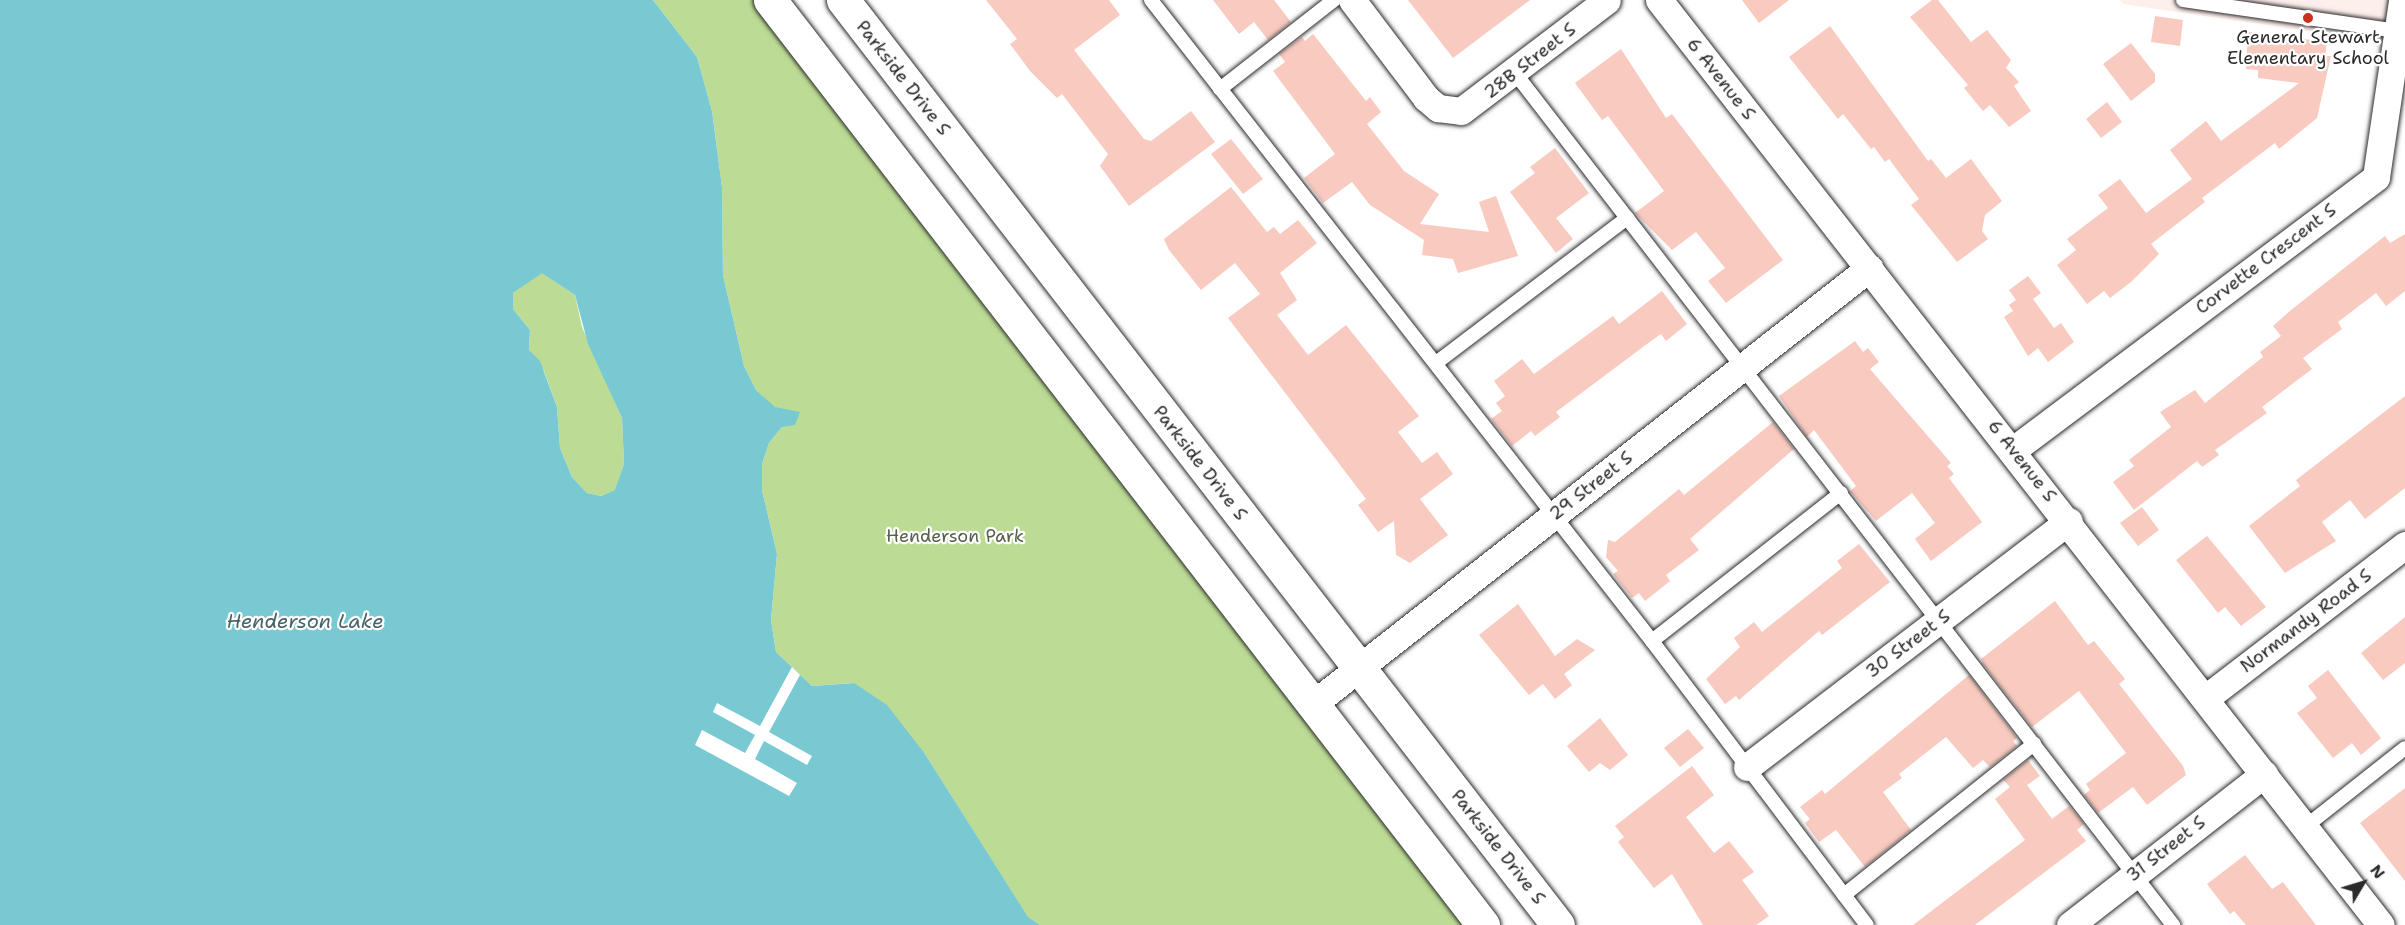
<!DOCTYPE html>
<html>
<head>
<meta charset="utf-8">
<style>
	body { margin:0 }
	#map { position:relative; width:2405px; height:925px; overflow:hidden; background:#fff; font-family:"Shantell Sans",sans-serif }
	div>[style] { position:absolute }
	.built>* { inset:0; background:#fdefec }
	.green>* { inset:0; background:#bcdc95 }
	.water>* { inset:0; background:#79c9d3 }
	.pier>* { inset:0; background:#fff }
	.building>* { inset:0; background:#f9cabf }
	.roads { filter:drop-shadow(0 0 2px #2b2b2b) drop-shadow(0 0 2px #2b2b2b) }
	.lane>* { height:14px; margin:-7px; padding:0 7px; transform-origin:7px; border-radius:7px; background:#fff }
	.street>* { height:27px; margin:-13.5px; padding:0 13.5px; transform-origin:13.5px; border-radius:13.5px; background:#fff }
	.secondary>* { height:33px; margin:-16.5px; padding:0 16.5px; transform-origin:16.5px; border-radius:16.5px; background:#fff }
	.dots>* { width:16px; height:16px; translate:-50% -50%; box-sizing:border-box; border:3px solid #fff; border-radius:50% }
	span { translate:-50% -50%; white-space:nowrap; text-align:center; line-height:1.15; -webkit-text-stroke:4.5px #fff; paint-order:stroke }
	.poi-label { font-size:18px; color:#2b2b2b }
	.street-label { font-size:18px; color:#2b2b2b }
	.park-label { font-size:18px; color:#56604b }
	.water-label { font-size:20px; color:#466266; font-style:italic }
	.north { position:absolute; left:2333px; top:853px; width:60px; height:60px; -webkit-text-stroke:4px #fff; paint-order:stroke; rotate:52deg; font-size:16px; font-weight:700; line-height:24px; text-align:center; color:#2b2b2b }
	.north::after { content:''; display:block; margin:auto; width:21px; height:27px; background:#2b2b2b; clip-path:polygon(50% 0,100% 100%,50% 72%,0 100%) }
</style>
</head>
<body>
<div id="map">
	<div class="built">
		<div style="clip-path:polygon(2120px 0,2402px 0,2396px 44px,2123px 4px)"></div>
	</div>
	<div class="green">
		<div style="clip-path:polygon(653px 0,770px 0,1483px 925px,1040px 925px,1028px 918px,925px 754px,853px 683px,812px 686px,776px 652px,771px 620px,777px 554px,762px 490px,762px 464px,769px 443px,782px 427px,775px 408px,756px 390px,744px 366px,723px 275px,722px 187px,712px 111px,697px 57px)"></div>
		<div style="clip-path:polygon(542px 272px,575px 295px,582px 327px,622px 418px,624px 464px,616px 490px,601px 496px,587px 493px,572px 477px,560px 448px,557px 407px,544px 371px,529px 350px,530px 330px,513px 309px,513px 293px)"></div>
	</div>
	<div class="water">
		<div style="clip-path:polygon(evenodd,0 0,653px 0,697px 57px,712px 111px,722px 187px,723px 275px,744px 366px,756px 390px,775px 407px,800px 412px,795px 425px,782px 427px,769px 443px,762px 464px,762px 490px,777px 554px,771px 620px,776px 652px,812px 686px,854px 683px,887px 705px,925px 754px,1028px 917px,1040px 925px,0 925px,0 0,542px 273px,575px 295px,588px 344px,622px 418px,624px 464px,615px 490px,601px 496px,587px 493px,572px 477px,560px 448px,557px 407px,540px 361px,529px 350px,530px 330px,513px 309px,513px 293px,542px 273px)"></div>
	</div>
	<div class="pier">
		<div style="clip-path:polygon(792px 667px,800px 675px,769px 732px,812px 756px,807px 765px,764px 741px,755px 759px,797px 783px,789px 796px,695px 745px,702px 730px,745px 753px,755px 735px,713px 712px,717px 703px,760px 726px)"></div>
	</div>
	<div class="building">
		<div style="clip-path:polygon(986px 0,1109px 0,1120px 15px,1074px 50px,1144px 139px,1151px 141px,1191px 111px,1215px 142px,1129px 206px,1100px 166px,1108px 154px,1062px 94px,1057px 98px,1030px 71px,1010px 44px,1017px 39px)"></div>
		<div style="clip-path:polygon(1213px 0,1274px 0,1291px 22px,1268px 40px,1254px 22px,1239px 34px)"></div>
		<div style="clip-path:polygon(1408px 0,1530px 0,1453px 58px)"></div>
		<div style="clip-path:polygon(1742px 0,1789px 0,1759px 23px)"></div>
		<div style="clip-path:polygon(1932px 0,1938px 0,1971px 42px,1987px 30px,2011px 60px,2006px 68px,2019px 82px,2014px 86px,2031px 111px,2009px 127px,1990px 105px,1983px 111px,1964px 88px,1968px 85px,1910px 17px)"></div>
		<div style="clip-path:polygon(2155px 16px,2183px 20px,2180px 46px,2151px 42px)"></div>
		<div style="clip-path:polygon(1830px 26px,1928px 161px,1931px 159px,1946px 178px,1971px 159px,2002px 201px,1985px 215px,1982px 231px,1988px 239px,1957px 262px,1911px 205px,1919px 199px,1889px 159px,1885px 162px,1874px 147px,1871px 149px,1843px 114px,1838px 119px,1789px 57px)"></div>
		<div style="clip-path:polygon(2248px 32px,2327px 42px,2325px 56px,2331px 56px,2317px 118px,2279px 149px,2275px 143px,2202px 198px,2205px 202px,2151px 244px,2159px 254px,2131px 282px,2110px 298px,2104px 291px,2087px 304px,2057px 265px,2076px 250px,2067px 239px,2108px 208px,2098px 195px,2120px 179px,2146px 213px,2192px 179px,2170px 150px,2206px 121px,2221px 141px,2299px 83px,2258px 78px,2258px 70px,2246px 69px)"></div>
		<div style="clip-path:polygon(1313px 34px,1366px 101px,1370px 97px,1381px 112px,1367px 124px,1404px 171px,1439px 194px,1420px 224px,1489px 232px,1479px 202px,1496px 196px,1518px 256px,1458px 273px,1453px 259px,1422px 255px,1424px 240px,1370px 205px,1352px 182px,1323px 203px,1304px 178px,1335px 154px,1273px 71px,1285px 62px,1279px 54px,1302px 37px,1305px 41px)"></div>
		<div style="clip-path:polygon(2131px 43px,2155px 74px,2155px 82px,2131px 101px,2103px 64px)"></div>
		<div style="clip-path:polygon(1621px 49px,1666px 118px,1672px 114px,1783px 260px,1726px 303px,1708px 281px,1725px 268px,1696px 232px,1672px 250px,1635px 213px,1664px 191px,1608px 116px,1602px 120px,1575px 83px)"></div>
		<div style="clip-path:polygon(2107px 102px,2122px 122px,2101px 138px,2086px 119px)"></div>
		<div style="clip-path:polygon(1231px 139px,1263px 179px,1243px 194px,1211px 154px)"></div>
		<div style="clip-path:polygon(1555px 148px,1589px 193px,1556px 218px,1573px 239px,1556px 253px,1510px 192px,1535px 173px,1530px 167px)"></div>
		<div style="clip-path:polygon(1231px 187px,1267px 232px,1274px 227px,1280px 234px,1298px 220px,1317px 243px,1280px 273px,1297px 300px,1277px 315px,1308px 355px,1346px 325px,1419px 416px,1398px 432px,1422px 463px,1437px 452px,1453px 474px,1420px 499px,1448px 535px,1410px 563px,1396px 555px,1394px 521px,1378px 532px,1358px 505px,1366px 499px,1228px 318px,1260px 294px,1235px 263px,1201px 290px,1169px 250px,1164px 239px)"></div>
		<div style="clip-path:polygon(2405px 234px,2405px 291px,2386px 306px,2376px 293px,2338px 322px,2342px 329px,2303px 358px,2312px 369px,2262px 407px,2267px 413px,2215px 450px,2219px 455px,2202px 467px,2197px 461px,2134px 510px,2113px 482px,2134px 466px,2129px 460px,2171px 427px,2160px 412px,2195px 390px,2205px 403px,2263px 357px,2260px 352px,2281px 336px,2273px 326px,2291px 310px,2385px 236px,2390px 243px)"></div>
		<div style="clip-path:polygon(2028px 276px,2041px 293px,2033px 299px,2054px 328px,2061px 323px,2074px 342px,2048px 362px,2038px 348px,2028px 356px,2004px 317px,2013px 311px,2009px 305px,2016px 300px,2009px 290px)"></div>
		<div style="clip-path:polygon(1662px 291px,1687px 324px,1666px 341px,1661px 334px,1647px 344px,1556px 412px,1560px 417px,1535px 436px,1531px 431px,1512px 446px,1491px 419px,1502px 411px,1496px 403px,1505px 396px,1494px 381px,1522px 359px,1534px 374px,1613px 316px,1619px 324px)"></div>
		<div style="clip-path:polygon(1855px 341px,1863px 352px,1868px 348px,1879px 362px,1870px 369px,1951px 463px,1947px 466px,1954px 474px,1949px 478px,1982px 522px,1931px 561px,1915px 539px,1935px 523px,1912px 493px,1876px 521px,1850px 491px,1856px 486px,1814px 430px,1807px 437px,1779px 396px)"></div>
		<div style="clip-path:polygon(2405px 396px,2405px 488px,2365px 519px,2350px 500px,2322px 522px,2336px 541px,2285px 573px,2249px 526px,2300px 486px,2296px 480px)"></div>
		<div style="clip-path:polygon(1773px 422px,1794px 449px,1690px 539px,1699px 550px,1666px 575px,1670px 581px,1645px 601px,1639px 593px,1632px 598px,1613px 574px,1618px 571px,1606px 557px,1608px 540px,1615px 542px,1679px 489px,1684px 495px)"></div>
		<div style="clip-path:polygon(2142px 507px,2159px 530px,2138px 546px,2120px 523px)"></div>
		<div style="clip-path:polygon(2207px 536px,2266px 607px,2241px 626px,2225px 607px,2218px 613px,2176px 560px)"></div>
		<div style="clip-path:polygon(1859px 544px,1890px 582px,1822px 635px,1819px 631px,1739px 700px,1736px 696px,1725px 704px,1706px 679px,1740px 647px,1734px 638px,1754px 622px,1762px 632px,1842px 568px,1837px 561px)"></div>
		<div style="clip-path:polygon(2055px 601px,2088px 645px,2094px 641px,2125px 679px,2119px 684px,2183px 766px,2186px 775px,2147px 805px,2133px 787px,2098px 813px,2084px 795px,2090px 790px,2086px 784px,2126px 753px,2079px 691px,2032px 727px,1983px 664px,1981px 659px)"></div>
		<div style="clip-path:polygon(1518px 604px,1555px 656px,1577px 639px,1595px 650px,1564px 674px,1572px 685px,1555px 699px,1543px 684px,1529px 695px,1479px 635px)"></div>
		<div style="clip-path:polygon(2405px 617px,2405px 663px,2383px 680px,2361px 653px)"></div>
		<div style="clip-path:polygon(2328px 670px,2381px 738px,2361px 755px,2352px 743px,2333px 758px,2297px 713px,2317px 698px,2308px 686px)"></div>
		<div style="clip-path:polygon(1969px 675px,2017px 738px,2013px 741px,2017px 746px,1990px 767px,1983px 760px,1973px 768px,1946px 737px,1899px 774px,1902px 778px,1883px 792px,1911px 830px,1865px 867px,1836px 830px,1819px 842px,1805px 823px,1810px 819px,1800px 807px,1822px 790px,1825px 794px)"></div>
		<div style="clip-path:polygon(1600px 718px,1628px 755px,1610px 770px,1600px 763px,1589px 772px,1567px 746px)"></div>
		<div style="clip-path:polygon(1688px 729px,1704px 748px,1680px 767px,1664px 748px)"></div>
		<div style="clip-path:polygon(2028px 760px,2040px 776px,2027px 785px,2052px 819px,2069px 806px,2084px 824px,2077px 830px,2086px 841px,1975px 925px,1913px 925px,2025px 840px,1995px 799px,2010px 787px,2003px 780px)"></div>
		<div style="clip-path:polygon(1692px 766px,1714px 795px,1686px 817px,1714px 853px,1729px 841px,1754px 872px,1742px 880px,1769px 916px,1756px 925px,1703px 925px,1672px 874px,1654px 888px,1618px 842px,1624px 837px,1615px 826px)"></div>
		<div style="clip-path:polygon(2405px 788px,2405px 881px,2360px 823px)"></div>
		<div style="clip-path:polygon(2245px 855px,2272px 889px,2283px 882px,2316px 925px,2246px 925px,2234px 911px,2230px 914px,2207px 884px)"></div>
	</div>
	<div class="roads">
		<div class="lane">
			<div style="left:1151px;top:0;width:814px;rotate:51.99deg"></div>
			<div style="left:1652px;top:641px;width:356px;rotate:52.9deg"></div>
			<div style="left:2183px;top:0;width:217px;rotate:8.2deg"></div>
			<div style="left:1515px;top:73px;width:1077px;rotate:52.32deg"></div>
			<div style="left:1220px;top:89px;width:145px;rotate:-38deg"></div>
			<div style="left:1436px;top:363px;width:240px;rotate:-37.2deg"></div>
			<div style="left:1652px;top:641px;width:240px;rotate:-38.1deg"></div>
			<div style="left:2305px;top:827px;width:127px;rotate:-38.3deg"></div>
			<div style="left:1844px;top:895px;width:243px;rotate:-38.5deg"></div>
		</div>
		<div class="street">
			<div style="left:1352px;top:0;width:123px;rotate:52.9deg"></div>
			<div style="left:1426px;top:98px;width:16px;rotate:40deg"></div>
			<div style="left:1438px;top:108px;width:23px;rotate:7deg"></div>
			<div style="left:1461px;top:111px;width:183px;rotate:-37.2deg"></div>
			<div style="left:1659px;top:0;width:1173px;rotate:52.03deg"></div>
			<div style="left:2013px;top:450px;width:454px;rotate:-36.9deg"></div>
			<div style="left:2376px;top:177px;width:179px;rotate:-81.6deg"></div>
			<div style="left:2207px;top:697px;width:250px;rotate:-37.5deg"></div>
			<div style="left:1313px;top:704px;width:707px;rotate:-38.1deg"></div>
			<div style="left:1747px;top:767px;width:405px;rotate:-37.4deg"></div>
			<div style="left:2070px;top:925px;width:246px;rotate:-37.9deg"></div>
		</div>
		<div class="secondary">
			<div style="left:770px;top:0;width:1168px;rotate:52.37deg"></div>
			<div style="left:843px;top:0;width:1169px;rotate:52.3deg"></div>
		</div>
	</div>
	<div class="dots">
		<div style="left:2308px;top:18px;background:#c8321e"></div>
	</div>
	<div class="poi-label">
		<span style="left:2308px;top:48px">General Stewart<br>Elementary School</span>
	</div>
	<div class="street-label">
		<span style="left:1530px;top:61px;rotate:-38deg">28B Street S</span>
		<span style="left:903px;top:78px;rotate:52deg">Parkside Drive S</span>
		<span style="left:1721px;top:79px;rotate:52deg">6 Avenue S</span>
		<span style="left:2266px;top:259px;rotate:-37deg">Corvette Crescent S</span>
		<span style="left:2022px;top:461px;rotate:52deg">6 Avenue S</span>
		<span style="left:1200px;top:463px;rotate:52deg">Parkside Drive S</span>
		<span style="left:1591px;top:486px;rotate:-38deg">29 Street S</span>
		<span style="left:2306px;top:621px;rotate:-37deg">Normandy Road S</span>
		<span style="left:1908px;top:644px;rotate:-37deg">30 Street S</span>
		<span style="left:1498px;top:847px;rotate:52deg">Parkside Drive S</span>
		<span style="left:2166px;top:849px;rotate:-38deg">31 Street S</span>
	</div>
	<div class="park-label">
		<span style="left:955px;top:536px">Henderson Park</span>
	</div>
	<div class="water-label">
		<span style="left:305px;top:621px">Henderson Lake</span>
	</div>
	<div class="north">N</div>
</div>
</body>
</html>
